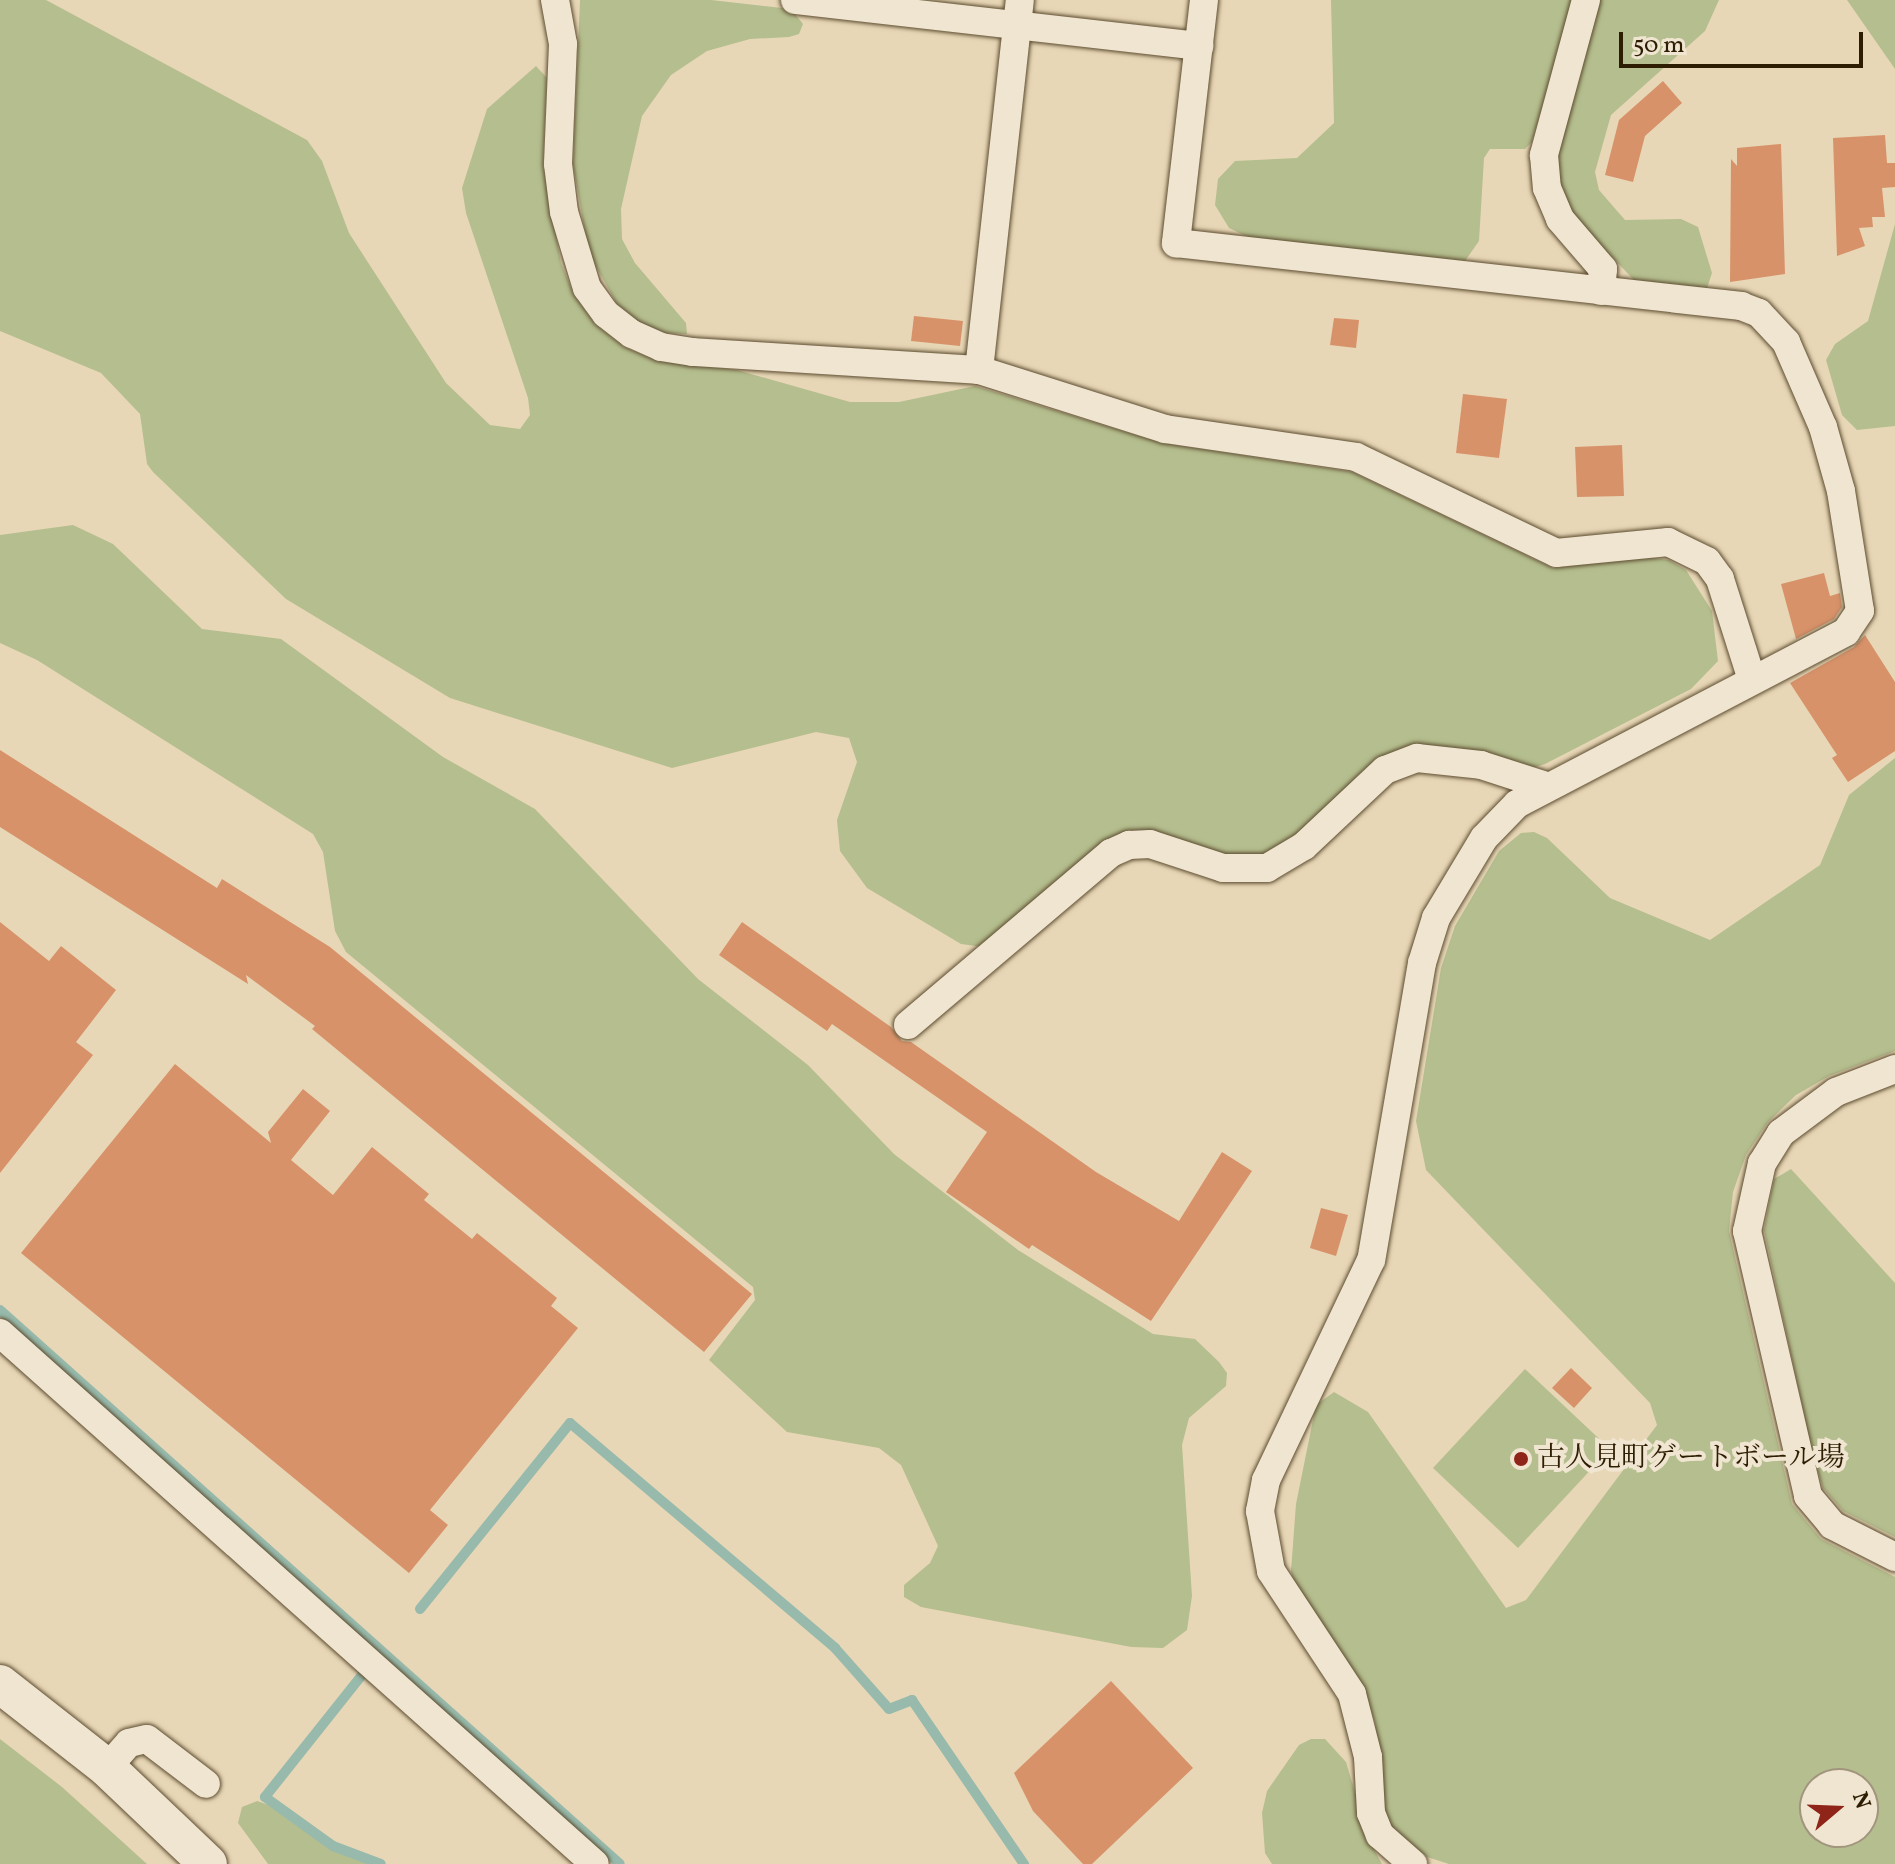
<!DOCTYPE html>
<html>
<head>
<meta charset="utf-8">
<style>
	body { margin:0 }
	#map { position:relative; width:1895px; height:1864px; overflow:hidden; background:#e8d7b6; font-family:Vollkorn,"Noto Serif JP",serif }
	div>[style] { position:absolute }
	.green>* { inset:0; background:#b5be8e }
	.stream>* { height:10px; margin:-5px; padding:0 5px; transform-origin:5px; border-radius:5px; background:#97baac }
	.building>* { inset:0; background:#d7926a }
	.roads { filter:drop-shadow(0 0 2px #5c4c30) drop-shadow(0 0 2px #5c4c30) }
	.street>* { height:28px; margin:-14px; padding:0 14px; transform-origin:14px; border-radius:14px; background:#f0e5d0 }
	.secondary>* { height:38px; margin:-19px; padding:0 19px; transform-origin:19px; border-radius:19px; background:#f0e5d0 }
	.dots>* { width:22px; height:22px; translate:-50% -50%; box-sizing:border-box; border:4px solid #f0e5d0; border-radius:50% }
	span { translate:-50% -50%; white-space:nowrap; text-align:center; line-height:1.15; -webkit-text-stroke:8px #f0e5d0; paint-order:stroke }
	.poi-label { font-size:28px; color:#2d1d03 }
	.left { translate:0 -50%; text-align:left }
	.north { position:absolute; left:1799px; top:1768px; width:80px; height:80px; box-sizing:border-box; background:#f0e5d0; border:2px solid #a2957e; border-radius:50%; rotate:71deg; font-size:22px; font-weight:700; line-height:32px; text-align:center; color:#2d1d03 }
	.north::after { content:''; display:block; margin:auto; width:28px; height:36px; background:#8f2418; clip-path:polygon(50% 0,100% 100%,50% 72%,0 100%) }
	.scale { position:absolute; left:1619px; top:32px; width:244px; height:36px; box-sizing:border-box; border:4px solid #2d1d03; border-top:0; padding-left:10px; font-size:24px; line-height:28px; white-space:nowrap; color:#2d1d03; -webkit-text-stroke:6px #f0e5d0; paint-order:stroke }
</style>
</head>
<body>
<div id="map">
	<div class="green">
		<div style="clip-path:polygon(0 0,46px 0,307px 140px,322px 161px,349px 233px,446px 383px,490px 425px,520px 429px,530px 415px,528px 398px,466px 213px,462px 188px,487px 109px,536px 66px,547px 78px,543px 165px,561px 263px,574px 295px,595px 324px,624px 347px,657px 361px,737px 370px,850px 402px,899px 402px,975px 386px,1162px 443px,1352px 472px,1553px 568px,1646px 557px,1669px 560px,1686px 570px,1712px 611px,1718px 661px,1691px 689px,1545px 764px,1532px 768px,1417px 747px,1282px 851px,1245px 860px,1151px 835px,983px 947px,961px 944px,867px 888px,840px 851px,837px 820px,857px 762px,849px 738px,816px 732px,672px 768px,450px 698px,286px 599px,153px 472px,147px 464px,140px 414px,101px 373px,0 331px)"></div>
		<div style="clip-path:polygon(580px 0,711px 0,791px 9px,803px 24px,799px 34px,789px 37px,750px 39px,707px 51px,671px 75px,642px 116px,621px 209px,622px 239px,635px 263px,686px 323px,687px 334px,665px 333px,639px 322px,617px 304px,589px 254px,573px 164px)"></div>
		<div style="clip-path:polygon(1331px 0,1574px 0,1532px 142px,1525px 149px,1490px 149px,1484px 158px,1479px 241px,1465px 261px,1252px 239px,1229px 228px,1215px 205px,1218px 179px,1235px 161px,1297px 158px,1334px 123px)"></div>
		<div style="clip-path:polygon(1599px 0,1719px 0,1705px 31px,1611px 115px,1595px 172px,1599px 190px,1625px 220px,1681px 219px,1698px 227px,1712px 273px,1707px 288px,1634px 280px,1570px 213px,1560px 185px,1556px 155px)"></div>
		<div style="clip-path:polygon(1847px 0,1895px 0,1895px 69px)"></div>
		<div style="clip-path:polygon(1895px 224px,1895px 426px,1857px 430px,1842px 415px,1826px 360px,1835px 344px,1868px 321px)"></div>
		<div style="clip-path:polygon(73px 525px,113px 544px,202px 629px,281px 639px,443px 757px,535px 809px,698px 979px,808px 1065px,894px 1154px,1018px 1250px,1153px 1334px,1195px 1339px,1219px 1362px,1227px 1373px,1226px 1386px,1189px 1418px,1182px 1445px,1192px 1596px,1187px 1630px,1163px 1648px,1131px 1647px,921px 1607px,904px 1597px,904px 1585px,930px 1563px,938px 1546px,901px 1465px,879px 1448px,787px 1432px,709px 1360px,755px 1300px,753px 1287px,346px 952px,335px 931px,323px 852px,313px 834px,37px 660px,0 643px,0 535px)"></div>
		<div style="clip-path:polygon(evenodd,1895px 758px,1895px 1051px,1829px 1076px,1796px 1095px,1768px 1122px,1746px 1155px,1733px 1192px,1729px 1231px,1792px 1504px,1821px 1539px,1895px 1577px,1895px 1864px,1449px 1864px,1421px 1855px,1390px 1829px,1383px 1810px,1375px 1722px,1363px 1689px,1296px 1591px,1291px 1571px,1296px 1504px,1316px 1405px,1334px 1392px,1368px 1412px,1506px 1608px,1526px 1600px,1657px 1425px,1650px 1403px,1426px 1170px,1416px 1121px,1441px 968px,1455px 926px,1499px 851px,1521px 833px,1534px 832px,1547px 838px,1610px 898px,1710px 940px,1820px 865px,1849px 795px,1895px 758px,1815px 1784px,1863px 1784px,1863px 1832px,1815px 1832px,1815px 1784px)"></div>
		<div style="clip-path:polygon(1791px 1169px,1895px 1283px,1895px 1537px,1843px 1511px,1823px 1488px,1813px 1456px,1764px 1230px,1774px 1179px)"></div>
		<div style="clip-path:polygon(1525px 1369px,1610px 1449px,1518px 1548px,1433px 1468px)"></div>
		<div style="clip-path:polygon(0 1739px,62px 1787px,147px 1864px,0 1864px)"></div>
		<div style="clip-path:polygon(1311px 1739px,1325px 1739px,1346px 1762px,1370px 1842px,1382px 1864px,1272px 1864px,1265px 1853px,1262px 1813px,1267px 1791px,1299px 1745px)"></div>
		<div style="clip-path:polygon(257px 1801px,272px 1806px,331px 1849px,372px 1864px,268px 1864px,238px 1823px,242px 1807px)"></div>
	</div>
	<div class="stream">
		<div style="left:0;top:1310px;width:831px;rotate:41.78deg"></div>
		<div style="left:420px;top:1609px;width:239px;rotate:-51.1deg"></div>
		<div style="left:570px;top:1423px;width:348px;rotate:40.3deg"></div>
		<div style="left:835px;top:1648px;width:81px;rotate:48.5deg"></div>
		<div style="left:889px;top:1709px;width:25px;rotate:-21deg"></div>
		<div style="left:912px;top:1700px;width:199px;rotate:55.7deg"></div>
		<div style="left:362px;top:1675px;width:156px;rotate:128.5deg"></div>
		<div style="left:265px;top:1797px;width:84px;rotate:35.8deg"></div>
		<div style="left:333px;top:1846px;width:51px;rotate:20.6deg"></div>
	</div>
	<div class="building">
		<div style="clip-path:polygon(1663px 81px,1682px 103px,1645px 136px,1633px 182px,1605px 175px,1619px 120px)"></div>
		<div style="clip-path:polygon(1885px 135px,1887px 163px,1895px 163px,1895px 187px,1882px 188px,1885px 217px,1872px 217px,1873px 227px,1859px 228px,1865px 246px,1837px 256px,1833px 138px)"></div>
		<div style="clip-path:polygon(1781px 144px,1785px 274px,1730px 282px,1731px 159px,1737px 166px,1737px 148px)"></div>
		<div style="clip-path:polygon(914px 316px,963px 321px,960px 346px,911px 341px)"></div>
		<div style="clip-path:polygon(1334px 318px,1359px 320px,1356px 348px,1330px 345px)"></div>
		<div style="clip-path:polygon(1463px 394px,1507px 399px,1499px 458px,1456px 453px)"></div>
		<div style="clip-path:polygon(1622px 445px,1624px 496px,1577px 497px,1575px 447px)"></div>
		<div style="clip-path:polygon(1824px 573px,1830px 596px,1840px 593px,1842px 607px,1834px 619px,1796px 639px,1781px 584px)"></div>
		<div style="clip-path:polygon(1865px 635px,1895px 682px,1895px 751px,1848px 782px,1832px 758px,1837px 755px,1790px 683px,1854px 647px)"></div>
		<div style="clip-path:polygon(0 750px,217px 888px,222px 879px,330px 947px,752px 1294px,704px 1352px,312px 1029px,315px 1026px,246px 975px,248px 984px,0 827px)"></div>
		<div style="clip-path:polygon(0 922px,49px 961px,61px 946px,116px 990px,76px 1042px,93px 1055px,0 1173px)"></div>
		<div style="clip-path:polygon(742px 922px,891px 1027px,902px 1041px,911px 1042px,1096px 1172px,1179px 1221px,1222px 1152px,1252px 1171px,1151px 1321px,1032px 1245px,1029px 1249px,946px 1192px,987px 1132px,832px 1024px,827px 1031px,719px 955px)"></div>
		<div style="clip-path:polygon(175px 1064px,271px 1143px,268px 1132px,303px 1089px,330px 1111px,291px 1160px,333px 1195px,372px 1147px,429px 1194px,424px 1200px,472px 1239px,477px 1233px,557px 1298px,551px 1306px,578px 1328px,430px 1510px,448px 1525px,409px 1573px,21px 1253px)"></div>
		<div style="clip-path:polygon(1321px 1208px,1348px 1215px,1336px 1256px,1310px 1248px)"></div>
		<div style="clip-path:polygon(1571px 1368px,1592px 1388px,1574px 1408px,1552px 1388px)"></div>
		<div style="clip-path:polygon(1111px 1681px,1193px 1768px,1092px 1864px,1083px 1864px,1033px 1811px,1014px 1773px)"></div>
	</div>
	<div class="roads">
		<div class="street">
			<div style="left:555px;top:0;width:45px;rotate:79.7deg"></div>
			<div style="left:563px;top:44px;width:120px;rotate:92.4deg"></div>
			<div style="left:558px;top:164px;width:48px;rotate:82.9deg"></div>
			<div style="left:564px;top:212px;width:79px;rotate:73.2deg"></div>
			<div style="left:587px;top:288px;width:32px;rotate:54deg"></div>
			<div style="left:606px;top:314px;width:33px;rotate:38deg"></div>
			<div style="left:632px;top:334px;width:32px;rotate:24deg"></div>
			<div style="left:661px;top:347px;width:32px;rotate:9deg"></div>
			<div style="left:693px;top:352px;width:287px;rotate:3.6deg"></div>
			<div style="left:979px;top:370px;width:195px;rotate:17.6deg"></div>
			<div style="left:1165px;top:429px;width:193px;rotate:8.3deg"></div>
			<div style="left:1356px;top:457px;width:222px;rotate:25.6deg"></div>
			<div style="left:1556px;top:553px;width:113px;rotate:-5.6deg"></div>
			<div style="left:1668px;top:542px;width:43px;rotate:26deg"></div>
			<div style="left:1707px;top:561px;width:22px;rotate:54deg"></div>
			<div style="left:1720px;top:579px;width:106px;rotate:72.4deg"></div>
			<div style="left:795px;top:0;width:407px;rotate:6.5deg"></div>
			<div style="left:1204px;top:0;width:245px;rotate:96.6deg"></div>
			<div style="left:1176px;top:243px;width:569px;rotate:6.36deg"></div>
			<div style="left:1741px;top:306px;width:19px;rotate:21deg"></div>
			<div style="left:1759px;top:313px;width:40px;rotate:47deg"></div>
			<div style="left:1786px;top:342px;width:93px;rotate:66.5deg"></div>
			<div style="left:1823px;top:427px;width:66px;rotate:74.3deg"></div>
			<div style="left:1841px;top:491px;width:121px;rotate:81deg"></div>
			<div style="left:1860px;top:611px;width:25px;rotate:124deg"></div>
			<div style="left:1846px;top:632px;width:371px;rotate:152.4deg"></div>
			<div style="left:1517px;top:804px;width:47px;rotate:134.1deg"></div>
			<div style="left:1484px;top:838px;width:93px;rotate:121deg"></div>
			<div style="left:1436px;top:918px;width:47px;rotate:107.3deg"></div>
			<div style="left:1422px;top:963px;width:301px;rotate:99.7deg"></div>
			<div style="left:1371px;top:1260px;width:244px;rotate:115.5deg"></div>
			<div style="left:1266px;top:1480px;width:32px;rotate:101deg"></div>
			<div style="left:1260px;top:1511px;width:61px;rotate:79.6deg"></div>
			<div style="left:1271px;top:1571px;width:147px;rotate:56.6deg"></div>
			<div style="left:1352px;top:1694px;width:65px;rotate:75.7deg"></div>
			<div style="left:1368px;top:1757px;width:56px;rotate:86.9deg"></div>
			<div style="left:1371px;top:1813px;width:24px;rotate:68deg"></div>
			<div style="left:1380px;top:1835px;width:44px;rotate:41.3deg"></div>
			<div style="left:1586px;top:0;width:161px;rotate:105.2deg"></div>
			<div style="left:1544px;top:155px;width:33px;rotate:85deg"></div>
			<div style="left:1547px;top:188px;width:34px;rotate:67deg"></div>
			<div style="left:1560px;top:219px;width:66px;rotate:49.3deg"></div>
			<div style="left:1603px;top:269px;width:22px;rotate:95deg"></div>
			<div style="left:979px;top:370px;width:372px;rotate:-83.7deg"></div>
			<div style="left:908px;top:1025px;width:266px;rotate:-40.3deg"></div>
			<div style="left:1111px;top:853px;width:20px;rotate:-24deg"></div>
			<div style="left:1129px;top:845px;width:21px;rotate:-3deg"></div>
			<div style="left:1150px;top:844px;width:77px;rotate:18.2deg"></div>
			<div style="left:1223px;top:868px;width:44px"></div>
			<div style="left:1267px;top:868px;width:43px;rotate:-30.7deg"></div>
			<div style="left:1304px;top:846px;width:111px;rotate:-43.2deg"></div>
			<div style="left:1385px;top:770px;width:34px;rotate:-21deg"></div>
			<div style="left:1417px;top:758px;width:64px;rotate:6.2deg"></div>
			<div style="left:1481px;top:765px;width:68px;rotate:17.9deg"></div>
			<div style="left:1895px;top:1069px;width:63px;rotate:158.7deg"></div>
			<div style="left:1836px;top:1092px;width:69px;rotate:143.3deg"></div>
			<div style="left:1781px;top:1133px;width:36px;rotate:122deg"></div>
			<div style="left:1762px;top:1163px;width:70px;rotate:102.4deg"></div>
			<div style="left:1747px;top:1231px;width:272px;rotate:77deg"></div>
			<div style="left:1808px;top:1496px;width:38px;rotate:50deg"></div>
			<div style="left:1832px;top:1525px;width:71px;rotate:26.9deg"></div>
			<div style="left:0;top:1333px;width:797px;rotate:41.75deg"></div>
			<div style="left:107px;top:1768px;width:33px;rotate:-49deg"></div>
			<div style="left:129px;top:1743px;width:18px;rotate:-13deg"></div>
			<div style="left:147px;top:1739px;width:74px;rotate:37.3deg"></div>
		</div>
		<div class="secondary">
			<div style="left:0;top:1684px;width:136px;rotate:38.1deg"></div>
			<div style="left:107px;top:1768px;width:139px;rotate:43.5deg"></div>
		</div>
	</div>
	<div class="dots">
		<div style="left:1521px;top:1459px;background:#8f2418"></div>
	</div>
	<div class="poi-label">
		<span class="left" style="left:1537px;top:1459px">古人見町ゲートボール場</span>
	</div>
	<div class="north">N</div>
	<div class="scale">50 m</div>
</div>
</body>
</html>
